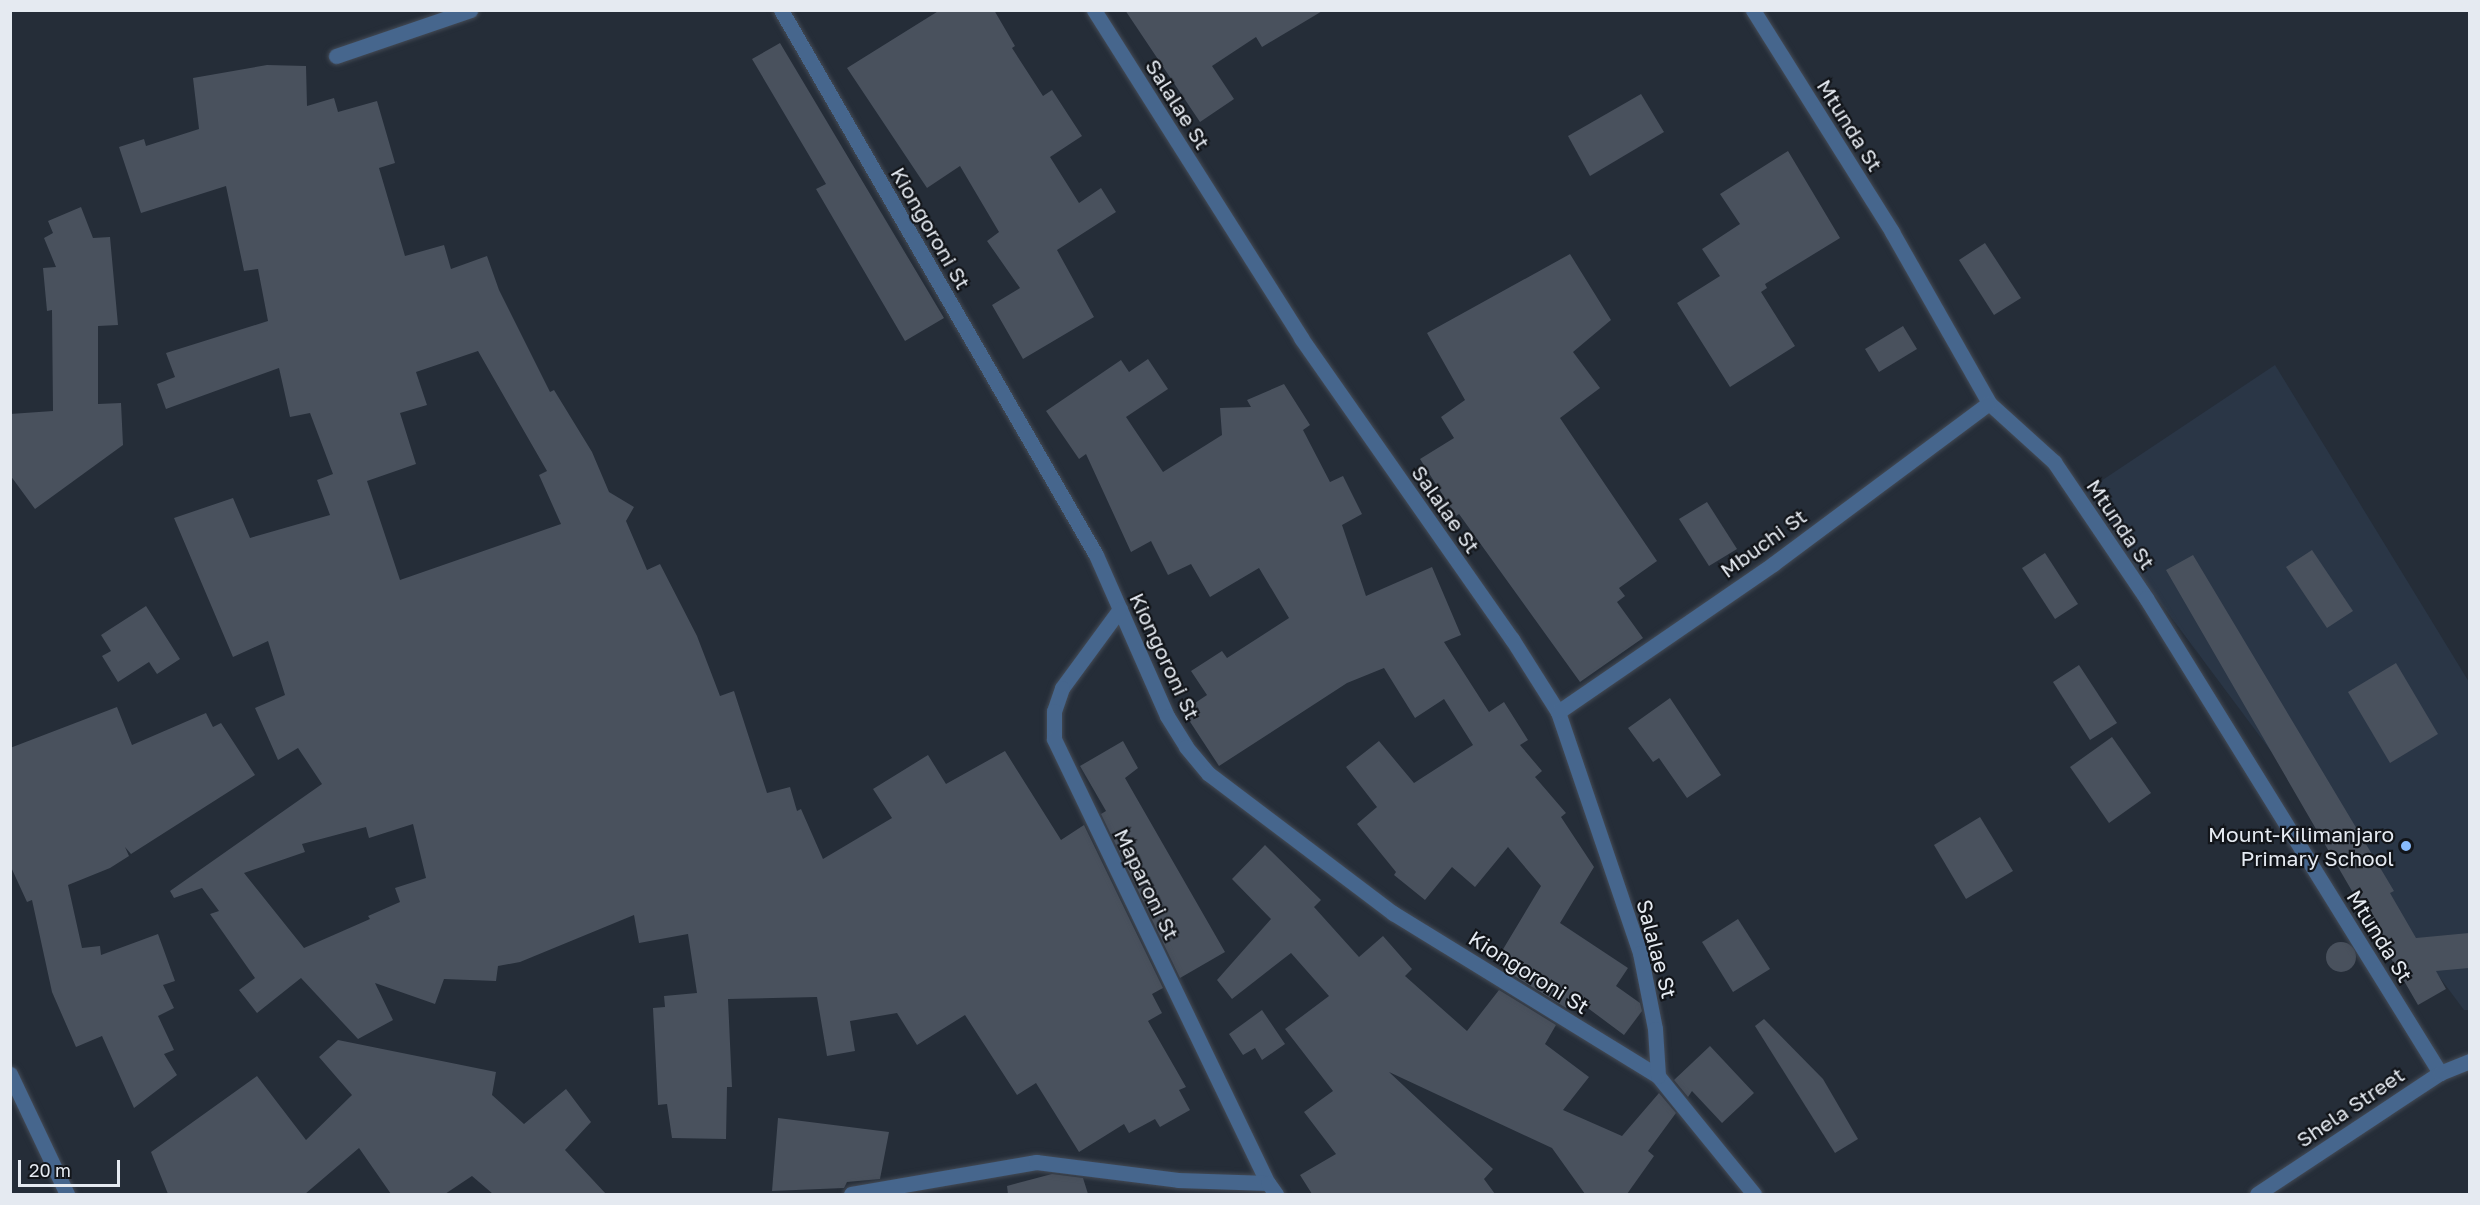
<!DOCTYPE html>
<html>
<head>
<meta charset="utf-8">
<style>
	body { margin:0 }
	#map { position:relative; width:2480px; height:1205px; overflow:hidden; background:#252d38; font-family:"Golos Text",sans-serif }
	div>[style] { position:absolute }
	.built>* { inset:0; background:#2a3646 }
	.building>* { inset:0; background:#49515d }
	.round { border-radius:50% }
	.roads { filter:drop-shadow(0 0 2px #444b56) drop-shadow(0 0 2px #444b56) }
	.street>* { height:15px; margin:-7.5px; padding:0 7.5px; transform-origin:7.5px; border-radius:7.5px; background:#46668d }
	.dots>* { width:16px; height:16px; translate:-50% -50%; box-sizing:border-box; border:3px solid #12151a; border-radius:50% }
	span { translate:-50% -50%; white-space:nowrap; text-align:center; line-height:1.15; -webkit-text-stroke:4.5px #12151a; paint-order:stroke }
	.street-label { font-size:21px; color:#e5eaf1 }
	.poi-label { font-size:21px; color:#e5eaf1 }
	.right { translate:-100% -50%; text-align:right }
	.frame { position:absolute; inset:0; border:12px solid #e5eaf1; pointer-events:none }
	.scale { position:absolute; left:18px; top:1160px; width:102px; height:27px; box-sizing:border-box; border:3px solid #e5eaf1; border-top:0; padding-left:8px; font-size:18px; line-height:21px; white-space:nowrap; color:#e5eaf1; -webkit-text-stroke:4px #12151a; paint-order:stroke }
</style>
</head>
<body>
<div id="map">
	<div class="built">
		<div style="clip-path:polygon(2275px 365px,2469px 682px,2469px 1010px,2464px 1010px,2080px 495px)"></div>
	</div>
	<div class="building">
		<div style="clip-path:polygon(940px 10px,994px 10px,1015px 46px,1012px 48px,1043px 96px,1052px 90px,1082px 136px,1050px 157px,1079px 203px,1101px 188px,1116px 212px,1057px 250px,1094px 317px,1023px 359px,992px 305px,1020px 288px,987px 241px,999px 232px,960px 166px,927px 188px,847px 68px)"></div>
		<div style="clip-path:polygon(1125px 10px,1324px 10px,1262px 47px,1256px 37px,1212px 66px,1234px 99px,1200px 122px)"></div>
		<div style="clip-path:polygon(780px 43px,944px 318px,905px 341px,816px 189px,826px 184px,752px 59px)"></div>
		<div style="clip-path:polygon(evenodd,267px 65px,306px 66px,307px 106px,334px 98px,338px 112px,377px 101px,395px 163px,379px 168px,405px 256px,444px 245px,451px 269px,487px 256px,499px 290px,550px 392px,554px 390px,592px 452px,609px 492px,634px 507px,626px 521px,647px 570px,660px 564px,697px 636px,720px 696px,734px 691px,767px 793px,790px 787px,797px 811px,801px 809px,823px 859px,892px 818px,873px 789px,928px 755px,946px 784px,1005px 751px,1061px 840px,1084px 825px,1163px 988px,1152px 994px,1162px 1013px,1148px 1021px,1186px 1087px,1179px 1090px,1190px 1110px,1160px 1127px,1155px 1119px,1129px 1133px,1124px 1124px,1079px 1152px,1036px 1083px,1017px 1095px,965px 1015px,917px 1045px,897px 1013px,850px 1021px,855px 1051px,827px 1056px,817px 997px,728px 999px,732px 1087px,727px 1087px,726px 1139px,672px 1138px,667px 1104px,658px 1105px,653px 1008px,665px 1007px,664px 996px,697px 993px,688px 934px,639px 943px,634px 915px,520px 962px,498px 966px,496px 981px,444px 979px,435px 1004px,375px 983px,393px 1020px,358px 1039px,301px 978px,257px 1013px,239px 990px,255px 978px,210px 914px,219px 911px,202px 888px,174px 898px,170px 891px,322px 784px,298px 748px,278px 760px,255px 708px,285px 695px,268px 641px,233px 657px,174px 518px,233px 498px,250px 538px,330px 515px,317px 480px,333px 474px,310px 413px,290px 417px,279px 368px,166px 409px,157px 384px,175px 377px,166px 353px,268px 321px,258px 269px,244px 271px,226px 186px,141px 213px,119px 147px,144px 139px,146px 146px,199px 129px,193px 78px,267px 65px,478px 351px,547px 471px,539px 475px,561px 524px,400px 580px,367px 481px,416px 464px,400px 413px,427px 405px,416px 372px,478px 351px,267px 65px,413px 824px,426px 878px,395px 888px,400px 902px,368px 916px,370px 919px,304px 948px,244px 873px,305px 852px,302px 844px,366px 827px,369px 838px,413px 824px)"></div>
		<div style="clip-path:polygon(1641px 94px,1664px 132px,1590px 176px,1568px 136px)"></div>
		<div style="clip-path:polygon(1788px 151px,1840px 238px,1765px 284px,1767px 288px,1761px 292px,1795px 346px,1730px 387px,1677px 303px,1720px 276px,1702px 249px,1740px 224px,1720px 194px)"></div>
		<div style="clip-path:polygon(81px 207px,93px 238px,110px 237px,118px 325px,98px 326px,98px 404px,121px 403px,123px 445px,35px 509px,10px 475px,10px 414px,53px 411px,52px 310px,47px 311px,43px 268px,56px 267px,44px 238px,53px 233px,48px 221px)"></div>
		<div style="clip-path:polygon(1985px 243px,2021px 298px,1994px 315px,1959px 260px)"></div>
		<div style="clip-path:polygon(1570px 254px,1611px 320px,1573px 352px,1600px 388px,1560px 418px,1657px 561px,1619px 588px,1625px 596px,1617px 602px,1643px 638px,1580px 682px,1459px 514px,1456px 516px,1420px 459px,1454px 438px,1441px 417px,1465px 400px,1427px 333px)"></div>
		<div style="clip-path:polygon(1903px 326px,1917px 349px,1879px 372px,1865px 349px)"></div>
		<div style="clip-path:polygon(1148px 359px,1168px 389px,1126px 417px,1163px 472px,1222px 435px,1220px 408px,1251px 407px,1247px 400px,1284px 384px,1310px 425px,1303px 430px,1330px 482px,1343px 476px,1362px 514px,1342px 525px,1366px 596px,1432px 567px,1461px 635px,1444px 642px,1489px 712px,1504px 702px,1528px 740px,1520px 745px,1542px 771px,1535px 777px,1566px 813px,1561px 817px,1594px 867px,1560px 923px,1628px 968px,1616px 986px,1640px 1003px,1642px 1011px,1624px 1035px,1573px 997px,1566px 1008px,1511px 974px,1517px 967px,1499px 956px,1541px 886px,1508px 847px,1475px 887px,1452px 867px,1425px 900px,1394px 875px,1396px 872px,1357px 824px,1377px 807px,1346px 767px,1379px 741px,1414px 783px,1473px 745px,1444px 699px,1415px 718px,1384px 668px,1347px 683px,1219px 766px,1183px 711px,1207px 695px,1191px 671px,1222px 651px,1227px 658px,1289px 618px,1259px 568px,1210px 597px,1191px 564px,1168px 575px,1151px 541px,1131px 552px,1086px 454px,1079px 459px,1046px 411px,1121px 360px,1129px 372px)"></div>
		<div style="clip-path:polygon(1707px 502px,1737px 549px,1709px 566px,1679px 519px)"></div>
		<div style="clip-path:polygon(2312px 550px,2353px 611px,2327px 628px,2286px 567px)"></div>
		<div style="clip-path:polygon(2045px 553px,2078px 604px,2055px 619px,2022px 568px)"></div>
		<div style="clip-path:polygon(2193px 555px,2394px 891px,2390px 893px,2416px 938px,2469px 933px,2469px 968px,2436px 971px,2446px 989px,2418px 1005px,2166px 570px)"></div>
		<div style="clip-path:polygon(146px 606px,180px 659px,157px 674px,149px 662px,118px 682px,102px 656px,111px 651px,101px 635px)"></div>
		<div style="clip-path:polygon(2396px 663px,2438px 734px,2390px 763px,2348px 692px)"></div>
		<div style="clip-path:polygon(2079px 665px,2117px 723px,2090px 740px,2053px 682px)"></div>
		<div style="clip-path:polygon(1670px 698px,1721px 775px,1687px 798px,1659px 758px,1653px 762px,1628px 728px)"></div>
		<div style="clip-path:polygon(117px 707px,132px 745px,206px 713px,213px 727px,221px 723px,255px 775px,131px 854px,125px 847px,129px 856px,110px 868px,68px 885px,82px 948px,100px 946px,101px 955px,158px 934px,175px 981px,163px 985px,174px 1008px,158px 1016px,174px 1050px,164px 1054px,177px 1075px,134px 1108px,102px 1036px,76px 1047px,52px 992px,32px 900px,27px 902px,10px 865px,10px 748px)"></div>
		<div style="clip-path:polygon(2112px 737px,2151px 793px,2109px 823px,2070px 767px)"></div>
		<div style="clip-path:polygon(1123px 741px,1138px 768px,1125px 778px,1225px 952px,1180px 978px,1101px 814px,1106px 811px,1080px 766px)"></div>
		<div style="clip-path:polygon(1980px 817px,2013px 871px,1966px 899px,1934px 845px)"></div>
		<div style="clip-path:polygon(1265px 845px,1321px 900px,1314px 907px,1359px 957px,1383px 936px,1412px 969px,1405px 976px,1467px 1031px,1499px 990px,1556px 1025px,1545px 1044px,1589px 1077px,1563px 1110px,1622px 1136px,1659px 1093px,1676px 1113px,1648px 1151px,1654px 1156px,1627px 1194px,1585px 1194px,1552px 1148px,1389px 1072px,1493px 1169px,1484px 1179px,1495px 1194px,1312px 1194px,1300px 1175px,1336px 1154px,1304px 1112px,1333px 1091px,1285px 1029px,1329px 996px,1291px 953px,1232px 999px,1217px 980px,1271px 919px,1232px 879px)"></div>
		<div style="clip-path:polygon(1738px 919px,1770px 969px,1733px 992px,1702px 942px)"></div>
		<div class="round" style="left:2326px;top:942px;width:30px;height:30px"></div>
		<div style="clip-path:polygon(1262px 1010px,1285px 1044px,1262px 1060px,1255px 1048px,1243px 1055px,1229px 1034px)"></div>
		<div style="clip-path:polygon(1764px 1019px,1823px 1079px,1858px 1139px,1835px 1153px,1755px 1026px)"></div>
		<div style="clip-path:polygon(338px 1040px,496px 1072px,492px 1095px,524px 1124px,566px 1089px,591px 1122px,565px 1150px,606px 1194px,493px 1194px,472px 1176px,445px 1194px,391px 1194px,359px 1148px,305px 1194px,168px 1194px,151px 1152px,257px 1076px,306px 1140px,352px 1095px,319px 1057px)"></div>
		<div style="clip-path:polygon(1710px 1046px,1754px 1093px,1722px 1123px,1692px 1091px,1688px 1097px,1674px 1080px)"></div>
		<div style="clip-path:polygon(778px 1118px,889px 1132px,880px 1179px,847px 1182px,844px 1188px,772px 1191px)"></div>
		<div style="clip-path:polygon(1052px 1174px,1083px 1178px,1088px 1194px,1008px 1194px,1007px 1186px)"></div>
	</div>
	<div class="roads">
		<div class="street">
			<div style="left:781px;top:10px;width:629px;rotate:59.97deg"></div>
			<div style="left:1096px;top:555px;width:176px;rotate:66.2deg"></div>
			<div style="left:1167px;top:716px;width:36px;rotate:58deg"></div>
			<div style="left:1186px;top:747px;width:35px;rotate:50deg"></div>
			<div style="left:1209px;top:774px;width:231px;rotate:37.1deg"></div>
			<div style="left:1393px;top:913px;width:311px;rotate:31.6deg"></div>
			<div style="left:1658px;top:1076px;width:152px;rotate:50.9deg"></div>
			<div style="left:1094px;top:10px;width:388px;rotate:57.7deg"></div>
			<div style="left:1301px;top:338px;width:368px;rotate:55deg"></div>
			<div style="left:1512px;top:639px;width:86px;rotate:57.8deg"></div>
			<div style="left:1558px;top:712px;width:255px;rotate:71.2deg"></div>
			<div style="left:1640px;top:953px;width:77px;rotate:78.8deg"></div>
			<div style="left:1655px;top:1029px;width:47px;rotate:86.3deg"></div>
			<div style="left:1753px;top:10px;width:262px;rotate:57.9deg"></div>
			<div style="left:1892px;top:232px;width:197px;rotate:60.4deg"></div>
			<div style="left:1989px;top:403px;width:88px;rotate:42.2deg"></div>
			<div style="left:2054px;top:462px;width:164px;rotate:55.9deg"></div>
			<div style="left:2146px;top:598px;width:559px;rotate:58.24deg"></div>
			<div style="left:336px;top:56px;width:142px;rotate:-18.9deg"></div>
			<div style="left:1120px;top:609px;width:98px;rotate:126.3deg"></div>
			<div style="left:1062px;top:688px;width:24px;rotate:109deg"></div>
			<div style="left:1054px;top:711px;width:28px;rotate:90deg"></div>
			<div style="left:1054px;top:739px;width:493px;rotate:64.3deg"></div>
			<div style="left:1558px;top:712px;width:261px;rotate:-34.5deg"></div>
			<div style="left:1773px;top:564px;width:269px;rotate:-36.7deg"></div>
			<div style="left:10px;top:1074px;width:133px;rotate:64.6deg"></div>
			<div style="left:851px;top:1194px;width:188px;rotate:-9.8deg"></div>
			<div style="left:1036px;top:1162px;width:143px;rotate:7.2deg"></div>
			<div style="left:1178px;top:1180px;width:90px;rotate:1.9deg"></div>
			<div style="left:1268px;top:1183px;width:14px;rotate:54deg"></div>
			<div style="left:2257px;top:1194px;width:219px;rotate:-33.5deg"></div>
			<div style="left:2440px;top:1073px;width:32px;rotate:-22deg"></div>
		</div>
	</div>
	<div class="dots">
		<div style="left:2406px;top:846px;background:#88bbfc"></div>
	</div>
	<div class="street-label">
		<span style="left:1178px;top:104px;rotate:58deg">Salalae St</span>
		<span style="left:1850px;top:125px;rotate:58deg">Mtunda St</span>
		<span style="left:931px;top:228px;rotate:60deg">Kiongoroni St</span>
		<span style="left:1446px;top:509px;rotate:55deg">Salalae St</span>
		<span style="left:2121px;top:524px;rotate:56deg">Mtunda St</span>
		<span style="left:1763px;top:543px;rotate:-36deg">Mbuchi St</span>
		<span style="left:1165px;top:656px;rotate:65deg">Kiongoroni St</span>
		<span style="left:1147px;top:884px;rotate:64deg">Maparoni St</span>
		<span style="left:2380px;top:936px;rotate:58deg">Mtunda St</span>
		<span style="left:1657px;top:949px;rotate:75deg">Salalae St</span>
		<span style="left:1529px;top:972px;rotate:32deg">Kiongoroni St</span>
		<span style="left:2350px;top:1107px;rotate:-34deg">Shela Street</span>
	</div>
	<div class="poi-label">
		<span class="right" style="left:2394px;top:846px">Mount-Kilimanjaro<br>Primary School</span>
	</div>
	<div class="frame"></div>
	<div class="scale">20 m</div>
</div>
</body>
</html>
